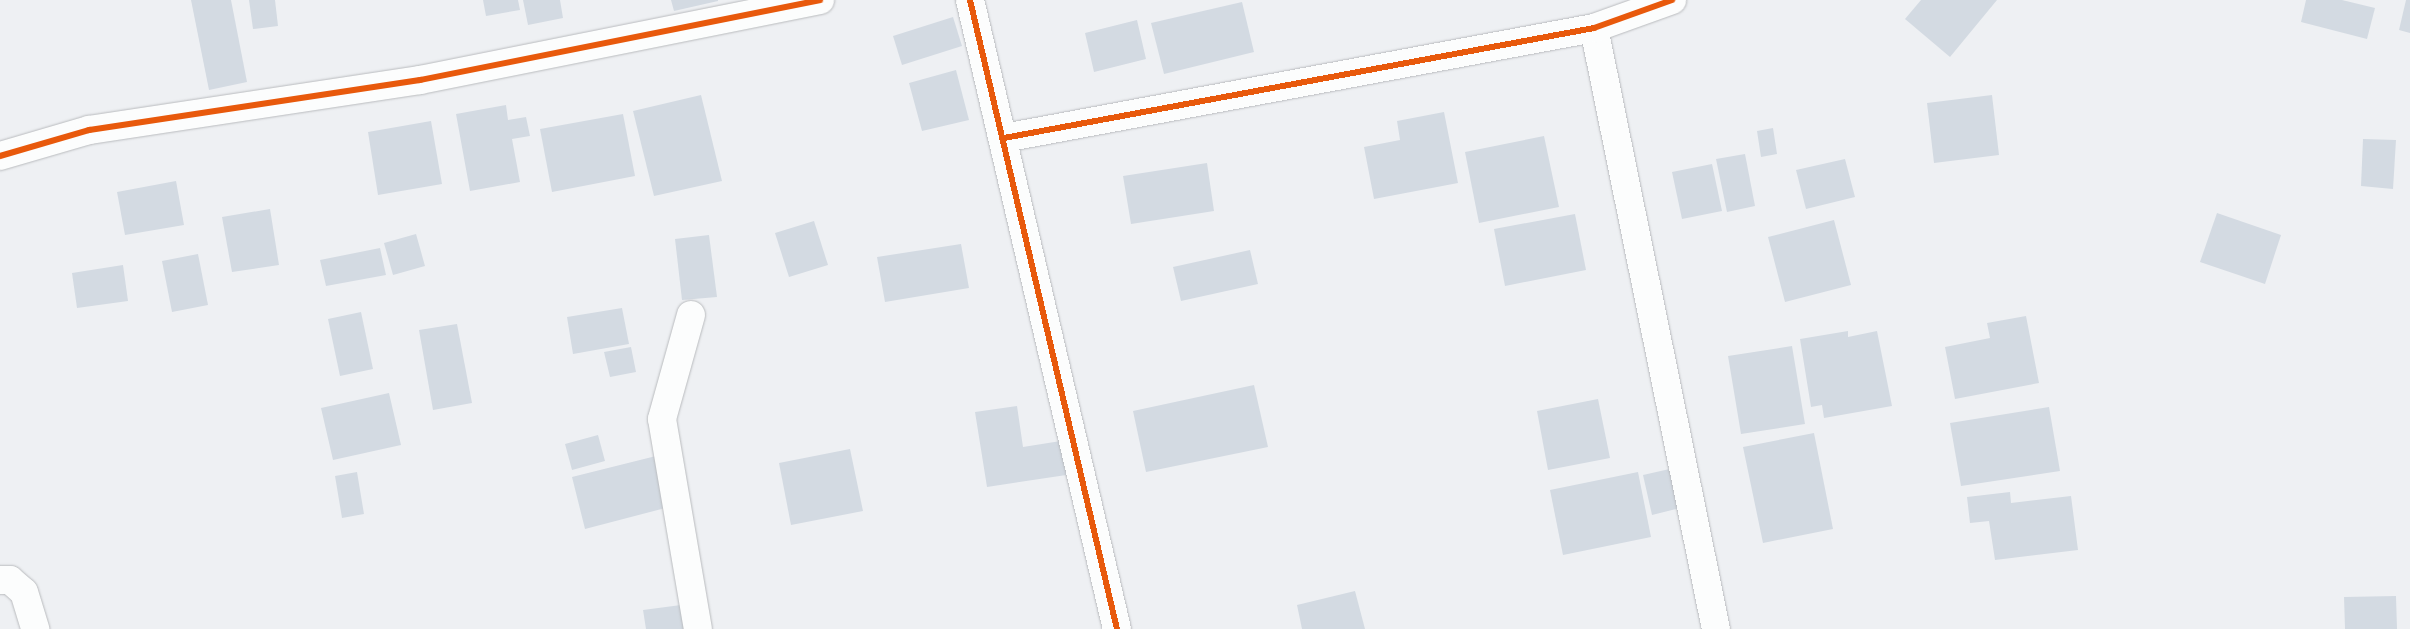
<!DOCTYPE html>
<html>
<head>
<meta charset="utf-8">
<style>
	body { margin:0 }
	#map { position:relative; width:2410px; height:629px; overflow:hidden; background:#eef0f3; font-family:Manrope,sans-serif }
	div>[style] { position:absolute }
	.building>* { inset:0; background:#d3dae2 }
	.roads { filter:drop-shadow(0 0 1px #b9bbbe) drop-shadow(0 0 1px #b9bbbe) }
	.minor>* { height:28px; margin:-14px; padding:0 14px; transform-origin:14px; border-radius:14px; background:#fcfdfd }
	.cycleway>* { height:6px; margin:-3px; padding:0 3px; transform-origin:3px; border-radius:3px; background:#e8590c }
	span { translate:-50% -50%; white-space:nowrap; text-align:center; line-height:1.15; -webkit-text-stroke:4px #ebf0f6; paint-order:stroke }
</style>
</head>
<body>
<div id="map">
	<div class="building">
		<div style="clip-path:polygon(191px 0,231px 0,247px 82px,209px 90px)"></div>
		<div style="clip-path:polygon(249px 0,275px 0,278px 26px,253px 29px)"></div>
		<div style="clip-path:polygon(483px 0,518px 0,520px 10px,486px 16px)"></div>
		<div style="clip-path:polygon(523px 0,560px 0,563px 18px,528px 25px)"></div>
		<div style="clip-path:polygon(671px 0,718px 0,718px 1px,674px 11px)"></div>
		<div style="clip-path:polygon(1921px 0,1997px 0,1950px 57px,1905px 19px)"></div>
		<div style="clip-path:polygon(2306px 0,2342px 0,2375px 8px,2367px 39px,2301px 22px)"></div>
		<div style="clip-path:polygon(2406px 0,2410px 0,2410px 33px,2399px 30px)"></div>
		<div style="clip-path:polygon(1242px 2px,1254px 52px,1164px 74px,1151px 23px)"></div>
		<div style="clip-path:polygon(953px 17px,962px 46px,902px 65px,893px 36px)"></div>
		<div style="clip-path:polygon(1137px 20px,1146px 59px,1094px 72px,1085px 33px)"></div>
		<div style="clip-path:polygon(956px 70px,969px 120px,922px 131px,909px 83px)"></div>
		<div style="clip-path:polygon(701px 95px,722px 181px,654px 196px,633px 111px)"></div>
		<div style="clip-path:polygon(1992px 95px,1999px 155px,1934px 163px,1927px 103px)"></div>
		<div style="clip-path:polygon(506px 105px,508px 120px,526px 117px,530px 136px,512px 139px,520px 182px,470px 191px,456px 114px)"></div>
		<div style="clip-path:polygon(1444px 112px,1458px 183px,1374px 199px,1364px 147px,1400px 140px,1397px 121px)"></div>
		<div style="clip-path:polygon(623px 114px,635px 176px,552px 192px,540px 129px)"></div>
		<div style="clip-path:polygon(431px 121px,442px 184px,378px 195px,368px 132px)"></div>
		<div style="clip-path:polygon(1773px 128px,1777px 154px,1761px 157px,1757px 131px)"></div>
		<div style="clip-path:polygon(1544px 136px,1559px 207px,1479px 223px,1465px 152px)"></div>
		<div style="clip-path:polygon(2363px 139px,2396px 140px,2393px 189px,2361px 186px)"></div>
		<div style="clip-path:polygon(1745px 154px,1755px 206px,1727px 212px,1716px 159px)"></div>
		<div style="clip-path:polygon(1845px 159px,1855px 197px,1806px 209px,1796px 170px)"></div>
		<div style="clip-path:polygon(1207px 163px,1214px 211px,1131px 224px,1123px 176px)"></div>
		<div style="clip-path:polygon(1712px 164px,1722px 211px,1682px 219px,1672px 172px)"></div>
		<div style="clip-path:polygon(176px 181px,184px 225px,125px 235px,117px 192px)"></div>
		<div style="clip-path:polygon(270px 209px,279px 265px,232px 272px,222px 217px)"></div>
		<div style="clip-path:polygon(2217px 213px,2281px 235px,2265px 284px,2200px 262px)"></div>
		<div style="clip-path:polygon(1575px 214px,1586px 270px,1505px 286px,1494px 229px)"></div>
		<div style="clip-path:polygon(1834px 220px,1851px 285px,1785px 302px,1768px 237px)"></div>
		<div style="clip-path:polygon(814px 221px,828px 265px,789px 277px,775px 233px)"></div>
		<div style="clip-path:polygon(416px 234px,425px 266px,393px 275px,384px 243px)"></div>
		<div style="clip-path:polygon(709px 235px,717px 297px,682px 300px,675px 239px)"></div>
		<div style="clip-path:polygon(961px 244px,969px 288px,885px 302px,877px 257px)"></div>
		<div style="clip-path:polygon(380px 248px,386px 275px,326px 286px,320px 260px)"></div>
		<div style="clip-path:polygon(1250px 250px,1258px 284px,1181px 301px,1173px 267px)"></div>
		<div style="clip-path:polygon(198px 254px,208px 305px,172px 312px,162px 261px)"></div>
		<div style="clip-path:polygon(123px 265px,128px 301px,77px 308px,72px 273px)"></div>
		<div style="clip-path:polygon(622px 308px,629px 344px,573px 354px,567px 317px)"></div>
		<div style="clip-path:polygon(361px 312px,373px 369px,340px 376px,328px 319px)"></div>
		<div style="clip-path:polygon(2026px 316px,2039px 383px,1955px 399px,1945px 347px,1990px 338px,1987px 323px)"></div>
		<div style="clip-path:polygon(457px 324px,472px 403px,433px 410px,419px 330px)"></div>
		<div style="clip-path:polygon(1848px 331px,1848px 337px,1877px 331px,1892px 406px,1824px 418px,1822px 405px,1811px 407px,1800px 339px)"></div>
		<div style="clip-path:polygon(1792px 346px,1805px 424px,1741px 434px,1728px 356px)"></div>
		<div style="clip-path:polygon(631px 347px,636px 372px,610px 377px,604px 352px)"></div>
		<div style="clip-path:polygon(1254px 385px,1268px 447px,1146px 472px,1133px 411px)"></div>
		<div style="clip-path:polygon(389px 393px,401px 445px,333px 460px,321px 408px)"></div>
		<div style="clip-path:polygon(1598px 399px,1610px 458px,1548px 470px,1537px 411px)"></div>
		<div style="clip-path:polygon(1017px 406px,1023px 447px,1067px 440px,1073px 474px,987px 487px,975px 412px)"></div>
		<div style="clip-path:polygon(2049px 407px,2060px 471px,1961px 486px,1950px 423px)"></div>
		<div style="clip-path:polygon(1814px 433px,1833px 529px,1763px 543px,1743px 447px)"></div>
		<div style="clip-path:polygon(598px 435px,605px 461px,572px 470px,565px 444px)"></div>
		<div style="clip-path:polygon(850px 449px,863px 511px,791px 525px,779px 463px)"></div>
		<div style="clip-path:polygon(660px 455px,673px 506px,585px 529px,572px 477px)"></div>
		<div style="clip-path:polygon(1674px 468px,1684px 507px,1652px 515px,1643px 475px)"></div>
		<div style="clip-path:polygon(357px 472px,364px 514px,342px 518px,335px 476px)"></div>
		<div style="clip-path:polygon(1638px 472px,1651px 537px,1563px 555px,1550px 490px)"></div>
		<div style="clip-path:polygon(2010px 492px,2011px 503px,2071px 496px,2078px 550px,1995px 560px,1989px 521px,1970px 523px,1967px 497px)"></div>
		<div style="clip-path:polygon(1355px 591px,1365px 629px,1302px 629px,1297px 605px)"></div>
		<div style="clip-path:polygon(2396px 596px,2397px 629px,2345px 629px,2344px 597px)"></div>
		<div style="clip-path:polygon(681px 605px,685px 629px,646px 629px,643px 610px)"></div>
	</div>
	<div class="roads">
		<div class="minor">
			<div style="left:970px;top:0;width:646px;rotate:76.85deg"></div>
			<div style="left:1594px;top:28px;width:613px;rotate:78.53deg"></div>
			<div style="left:1004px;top:138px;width:600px;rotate:-10.56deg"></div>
			<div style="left:1594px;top:28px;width:83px;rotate:-19.7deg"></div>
			<div style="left:0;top:156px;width:93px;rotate:-16.3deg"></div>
			<div style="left:89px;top:130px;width:335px;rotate:-8.6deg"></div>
			<div style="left:420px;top:80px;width:408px;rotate:-11.3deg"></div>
			<div style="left:691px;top:315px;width:108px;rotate:105.6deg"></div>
			<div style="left:662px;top:419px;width:213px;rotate:80.3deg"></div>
			<div style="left:0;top:580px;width:10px"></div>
			<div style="left:10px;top:580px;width:18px;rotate:41deg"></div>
			<div style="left:24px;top:592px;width:39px;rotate:73deg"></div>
		</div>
	</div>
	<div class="cycleway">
		<div style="left:970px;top:0;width:646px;rotate:76.85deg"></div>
		<div style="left:1004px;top:138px;width:600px;rotate:-10.56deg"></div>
		<div style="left:1594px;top:28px;width:83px;rotate:-19.7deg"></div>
		<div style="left:0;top:156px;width:93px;rotate:-16.3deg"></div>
		<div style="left:89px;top:130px;width:335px;rotate:-8.6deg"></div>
		<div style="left:420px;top:80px;width:408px;rotate:-11.3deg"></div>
	</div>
</div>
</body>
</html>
